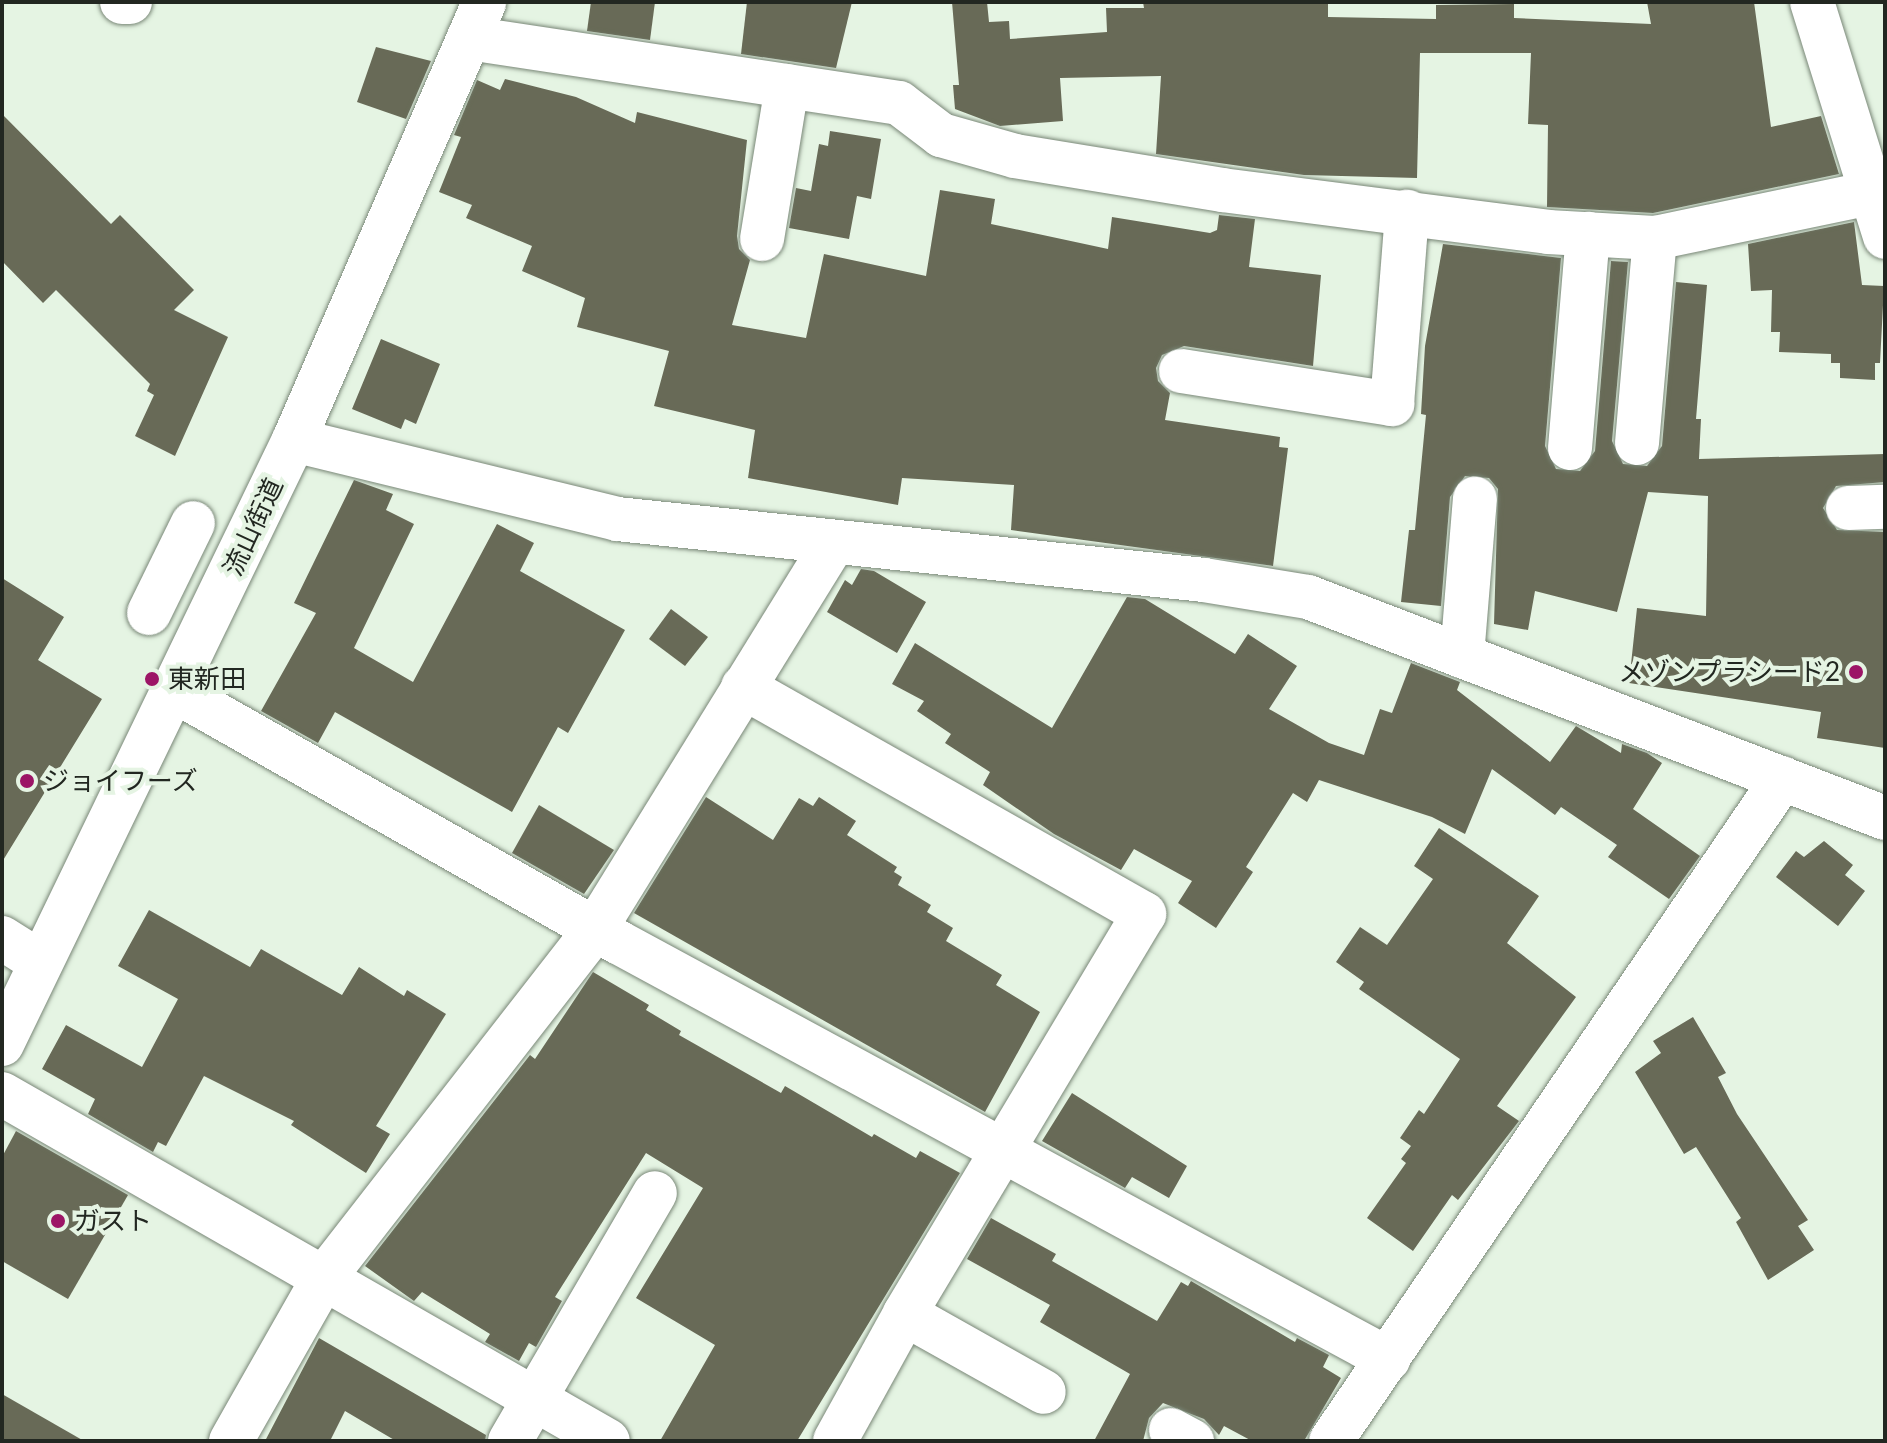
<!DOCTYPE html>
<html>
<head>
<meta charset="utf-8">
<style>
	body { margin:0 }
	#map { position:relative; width:1887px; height:1443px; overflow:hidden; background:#e5f4e3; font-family:Lato,"Noto Sans JP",sans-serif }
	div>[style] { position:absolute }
	.building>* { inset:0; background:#686a57 }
	.roads { filter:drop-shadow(0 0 2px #798777) drop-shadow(0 0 2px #798777) }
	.minor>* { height:44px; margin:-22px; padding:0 22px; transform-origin:22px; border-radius:22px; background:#fff }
	.dots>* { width:22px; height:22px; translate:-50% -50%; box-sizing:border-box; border:4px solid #e5f4e3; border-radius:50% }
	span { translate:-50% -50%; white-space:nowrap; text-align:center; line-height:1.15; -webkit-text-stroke:8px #e5f4e3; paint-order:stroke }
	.street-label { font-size:26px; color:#222721 }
	.poi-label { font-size:26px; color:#222721 }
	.right { translate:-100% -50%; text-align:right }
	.left { translate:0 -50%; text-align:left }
	.frame { position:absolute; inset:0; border:4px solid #222721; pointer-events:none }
</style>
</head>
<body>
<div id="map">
	<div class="building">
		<div style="clip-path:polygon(591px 2px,655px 2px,650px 40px,587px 31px)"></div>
		<div style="clip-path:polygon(747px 2px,852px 2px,836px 68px,741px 54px)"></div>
		<div style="clip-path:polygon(952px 2px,987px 2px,989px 22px,1009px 21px,1010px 39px,1107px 32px,1106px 8px,1144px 8px,1143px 2px,1328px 2px,1328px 17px,1436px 19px,1436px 5px,1514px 4px,1514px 18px,1651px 24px,1647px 2px,1754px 2px,1771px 127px,1821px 116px,1839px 174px,1653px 213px,1547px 207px,1548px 125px,1528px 124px,1531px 53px,1420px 53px,1417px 178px,1304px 175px,1156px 154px,1161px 76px,1060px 78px,1063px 121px,1000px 126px,955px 109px,953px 85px,959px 85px)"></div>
		<div style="clip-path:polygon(376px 47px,431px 61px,406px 119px,357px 102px)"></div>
		<div style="clip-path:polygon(505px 79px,576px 97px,635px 123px,637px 112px,747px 140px,737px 236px,739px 249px,750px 260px,732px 325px,806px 338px,824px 254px,926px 276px,940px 190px,995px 199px,991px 224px,1108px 249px,1112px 217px,1210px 233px,1217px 230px,1219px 215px,1255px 219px,1249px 267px,1321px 275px,1313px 366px,1184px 346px,1162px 355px,1156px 368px,1158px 381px,1170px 393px,1165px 420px,1280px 437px,1279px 447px,1288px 448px,1273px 566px,1011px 530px,1014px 485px,902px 478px,898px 505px,748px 478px,755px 430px,654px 406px,669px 351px,577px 327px,585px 298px,522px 271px,532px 246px,466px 218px,472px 205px,439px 192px,461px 137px,454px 135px,477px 80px,500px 90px)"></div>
		<div style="clip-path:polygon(2px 114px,111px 224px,120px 215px,194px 290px,174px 310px,228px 337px,175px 456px,135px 436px,154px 395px,147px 391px,150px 384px,56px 290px,43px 303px,2px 261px)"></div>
		<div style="clip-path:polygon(830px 131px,881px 139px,871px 199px,857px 196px,849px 239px,789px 228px,796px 188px,811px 191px,819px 144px,828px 146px)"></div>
		<div style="clip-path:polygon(1854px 222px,1862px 285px,1884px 286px,1880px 363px,1875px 363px,1875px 380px,1840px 378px,1840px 363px,1831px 363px,1831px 354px,1779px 352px,1780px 332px,1771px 332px,1772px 290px,1751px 291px,1748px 244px)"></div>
		<div style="clip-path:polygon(1443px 244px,1561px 258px,1545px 446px,1556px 469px,1580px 471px,1595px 451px,1611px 261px,1628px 262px,1612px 441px,1623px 464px,1647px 466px,1662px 446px,1676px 282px,1707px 285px,1696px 419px,1701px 419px,1699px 459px,1885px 454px,1885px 482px,1836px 486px,1823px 508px,1837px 530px,1885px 532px,1885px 748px,1817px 738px,1821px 712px,1629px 683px,1637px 608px,1706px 616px,1708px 496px,1648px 492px,1617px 612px,1535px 591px,1528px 630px,1494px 624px,1498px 489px,1489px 478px,1465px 476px,1450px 497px,1441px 606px,1401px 602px,1409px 530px,1415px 530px,1426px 415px,1421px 414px,1425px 346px)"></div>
		<div style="clip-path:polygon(381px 339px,440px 364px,416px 424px,405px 419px,401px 429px,352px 409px)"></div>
		<div style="clip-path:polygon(354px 480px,393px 494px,386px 510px,414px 524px,354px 648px,413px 682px,497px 524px,534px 543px,520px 571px,625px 630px,568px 733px,558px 727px,512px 812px,335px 712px,318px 743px,261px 711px,316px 613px,294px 603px)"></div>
		<div style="clip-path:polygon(861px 569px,874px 571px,926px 602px,897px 653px,827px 612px,845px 580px,852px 585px)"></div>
		<div style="clip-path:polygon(2px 578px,64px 617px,38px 660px,102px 699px,2px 862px)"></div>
		<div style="clip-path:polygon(1127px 597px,1145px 599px,1235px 654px,1248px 634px,1297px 666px,1269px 709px,1329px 743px,1364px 755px,1380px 709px,1392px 713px,1411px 663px,1460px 682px,1457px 690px,1550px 762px,1576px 726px,1621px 753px,1622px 744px,1647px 753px,1662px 763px,1633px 809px,1700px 856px,1669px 899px,1608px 857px,1617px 845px,1561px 807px,1555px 815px,1492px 769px,1465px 834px,1432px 817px,1319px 780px,1307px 802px,1293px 793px,1246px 867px,1253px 872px,1216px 928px,1178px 903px,1192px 881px,1134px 849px,1121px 870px,1054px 834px,983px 785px,990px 772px,945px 743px,951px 734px,917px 711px,924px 701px,892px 684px,915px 643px,1052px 728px)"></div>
		<div style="clip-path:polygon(671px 609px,708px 637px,685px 666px,649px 639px)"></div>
		<div style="clip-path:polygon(706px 797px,773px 840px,799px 798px,813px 806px,819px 797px,856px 821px,847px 835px,897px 867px,894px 872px,902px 877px,898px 885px,931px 905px,927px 912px,953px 928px,946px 941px,1002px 975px,996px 985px,1040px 1012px,985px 1112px,634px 913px)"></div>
		<div style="clip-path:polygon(539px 805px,614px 850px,584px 894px,512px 853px)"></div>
		<div style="clip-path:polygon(1439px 828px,1539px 896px,1507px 943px,1576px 997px,1497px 1106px,1519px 1121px,1458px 1200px,1452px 1195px,1413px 1251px,1367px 1218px,1406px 1163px,1401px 1159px,1411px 1146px,1400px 1138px,1419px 1110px,1424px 1114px,1460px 1059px,1359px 989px,1364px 982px,1336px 962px,1360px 927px,1387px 945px,1433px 879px,1414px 866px)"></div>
		<div style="clip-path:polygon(1824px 841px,1853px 865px,1845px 875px,1865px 891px,1838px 926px,1776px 877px,1796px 851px,1804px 857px)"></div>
		<div style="clip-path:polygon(149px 910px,250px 967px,261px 949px,342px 995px,359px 967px,404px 996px,407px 990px,446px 1014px,376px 1126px,390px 1134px,366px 1173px,291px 1125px,294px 1121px,204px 1076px,166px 1146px,158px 1142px,153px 1152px,88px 1114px,95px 1099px,42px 1069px,66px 1025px,142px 1067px,178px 999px,118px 966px)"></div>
		<div style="clip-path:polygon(593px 972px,649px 1005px,646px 1010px,681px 1031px,679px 1035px,781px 1093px,785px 1086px,872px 1137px,874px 1134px,916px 1158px,920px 1151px,960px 1173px,797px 1441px,660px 1441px,715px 1345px,636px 1298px,703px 1188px,646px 1153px,555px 1297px,562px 1301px,536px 1347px,529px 1343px,519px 1361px,485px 1342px,490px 1334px,422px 1292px,414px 1301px,365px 1266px,530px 1055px,535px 1059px)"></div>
		<div style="clip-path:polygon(1693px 1017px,1726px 1073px,1718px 1077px,1737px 1114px,1808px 1220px,1798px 1226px,1814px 1250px,1768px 1280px,1736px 1222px,1741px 1218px,1696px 1147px,1684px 1154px,1635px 1072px,1661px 1053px,1653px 1041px)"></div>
		<div style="clip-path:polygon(1072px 1093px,1187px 1166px,1169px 1198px,1132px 1177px,1125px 1188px,1042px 1141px)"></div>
		<div style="clip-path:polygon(16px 1131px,128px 1195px,68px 1299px,2px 1261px,2px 1157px)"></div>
		<div style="clip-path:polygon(991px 1218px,1056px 1254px,1052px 1261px,1157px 1321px,1181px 1282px,1188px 1286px,1191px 1281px,1295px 1342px,1297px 1338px,1329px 1355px,1323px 1367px,1341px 1378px,1304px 1441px,1252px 1441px,1224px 1426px,1219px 1435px,1204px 1419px,1163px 1403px,1149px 1418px,1143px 1441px,1094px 1441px,1130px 1374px,1040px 1322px,1050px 1305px,967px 1259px)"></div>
		<div style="clip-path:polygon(319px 1338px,486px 1435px,485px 1441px,396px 1441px,345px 1411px,330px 1441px,265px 1441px)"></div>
		<div style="clip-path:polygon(2px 1394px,84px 1441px,2px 1441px)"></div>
	</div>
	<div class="roads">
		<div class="minor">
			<div style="left:122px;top:2px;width:8px"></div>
			<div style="left:1812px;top:2px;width:246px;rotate:72.7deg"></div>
			<div style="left:469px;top:38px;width:435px;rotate:8.6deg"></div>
			<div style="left:899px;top:103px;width:53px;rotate:37.3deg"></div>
			<div style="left:941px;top:135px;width:77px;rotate:15.8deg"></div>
			<div style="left:1015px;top:156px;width:210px;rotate:9.3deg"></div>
			<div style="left:1222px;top:190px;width:329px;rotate:7.3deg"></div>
			<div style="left:1548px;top:232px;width:107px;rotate:3.2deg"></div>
			<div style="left:1655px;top:238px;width:220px;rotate:-11.8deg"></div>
			<div style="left:762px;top:239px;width:155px;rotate:-80.7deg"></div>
			<div style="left:1181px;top:371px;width:214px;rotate:8.9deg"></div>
			<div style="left:1392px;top:404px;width:193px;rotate:-85.5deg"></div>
			<div style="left:294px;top:440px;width:333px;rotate:13.7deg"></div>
			<div style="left:617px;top:519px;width:590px;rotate:5.93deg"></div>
			<div style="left:1204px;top:580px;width:105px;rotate:9.3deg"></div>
			<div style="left:1308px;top:597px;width:618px;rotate:20.96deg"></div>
			<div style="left:1637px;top:443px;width:206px;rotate:-85deg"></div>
			<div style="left:1570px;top:448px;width:215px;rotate:-85.2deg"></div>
			<div style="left:1848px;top:508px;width:37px;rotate:-2deg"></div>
			<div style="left:149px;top:613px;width:100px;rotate:-63.9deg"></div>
			<div style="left:1462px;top:656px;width:158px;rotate:-85.3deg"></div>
			<div style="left:743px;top:687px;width:461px;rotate:29.5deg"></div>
			<div style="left:1144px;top:914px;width:466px;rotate:120.9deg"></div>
			<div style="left:905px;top:1314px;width:145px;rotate:118.9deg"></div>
			<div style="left:175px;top:691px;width:509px;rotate:29.54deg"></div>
			<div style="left:618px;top:942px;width:876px;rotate:28.44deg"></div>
			<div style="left:2px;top:938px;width:45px;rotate:32.3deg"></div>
			<div style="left:2px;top:1044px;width:671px;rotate:-64.2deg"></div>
			<div style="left:294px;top:440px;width:477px;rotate:-66.5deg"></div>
			<div style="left:2px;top:1094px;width:698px;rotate:29.8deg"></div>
			<div style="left:905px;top:1314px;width:159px;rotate:29.3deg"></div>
			<div style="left:1171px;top:1430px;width:24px;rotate:28deg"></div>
			<div style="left:231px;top:1441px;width:186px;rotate:-60.4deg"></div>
			<div style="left:323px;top:1279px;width:443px;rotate:-52.1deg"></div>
			<div style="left:595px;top:929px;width:451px;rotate:-58.3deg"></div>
			<div style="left:510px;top:1441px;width:287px;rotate:-59.7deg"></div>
			<div style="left:1331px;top:1441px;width:802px;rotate:-55.72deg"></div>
		</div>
	</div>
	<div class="dots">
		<div style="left:1856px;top:672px;background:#9c1566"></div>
		<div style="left:152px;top:679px;background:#9c1566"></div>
		<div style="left:27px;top:781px;background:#9c1566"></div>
		<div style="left:58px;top:1221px;background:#9c1566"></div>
	</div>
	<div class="street-label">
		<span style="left:253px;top:527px;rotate:-65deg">流山街道</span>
	</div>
	<div class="poi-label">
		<span class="right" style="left:1840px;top:672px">メゾンプラシード2</span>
		<span class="left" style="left:168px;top:679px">東新田</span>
		<span class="left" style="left:43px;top:781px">ジョイフーズ</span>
		<span class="left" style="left:74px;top:1221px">ガスト</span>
	</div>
	<div class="frame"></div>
</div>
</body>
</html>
